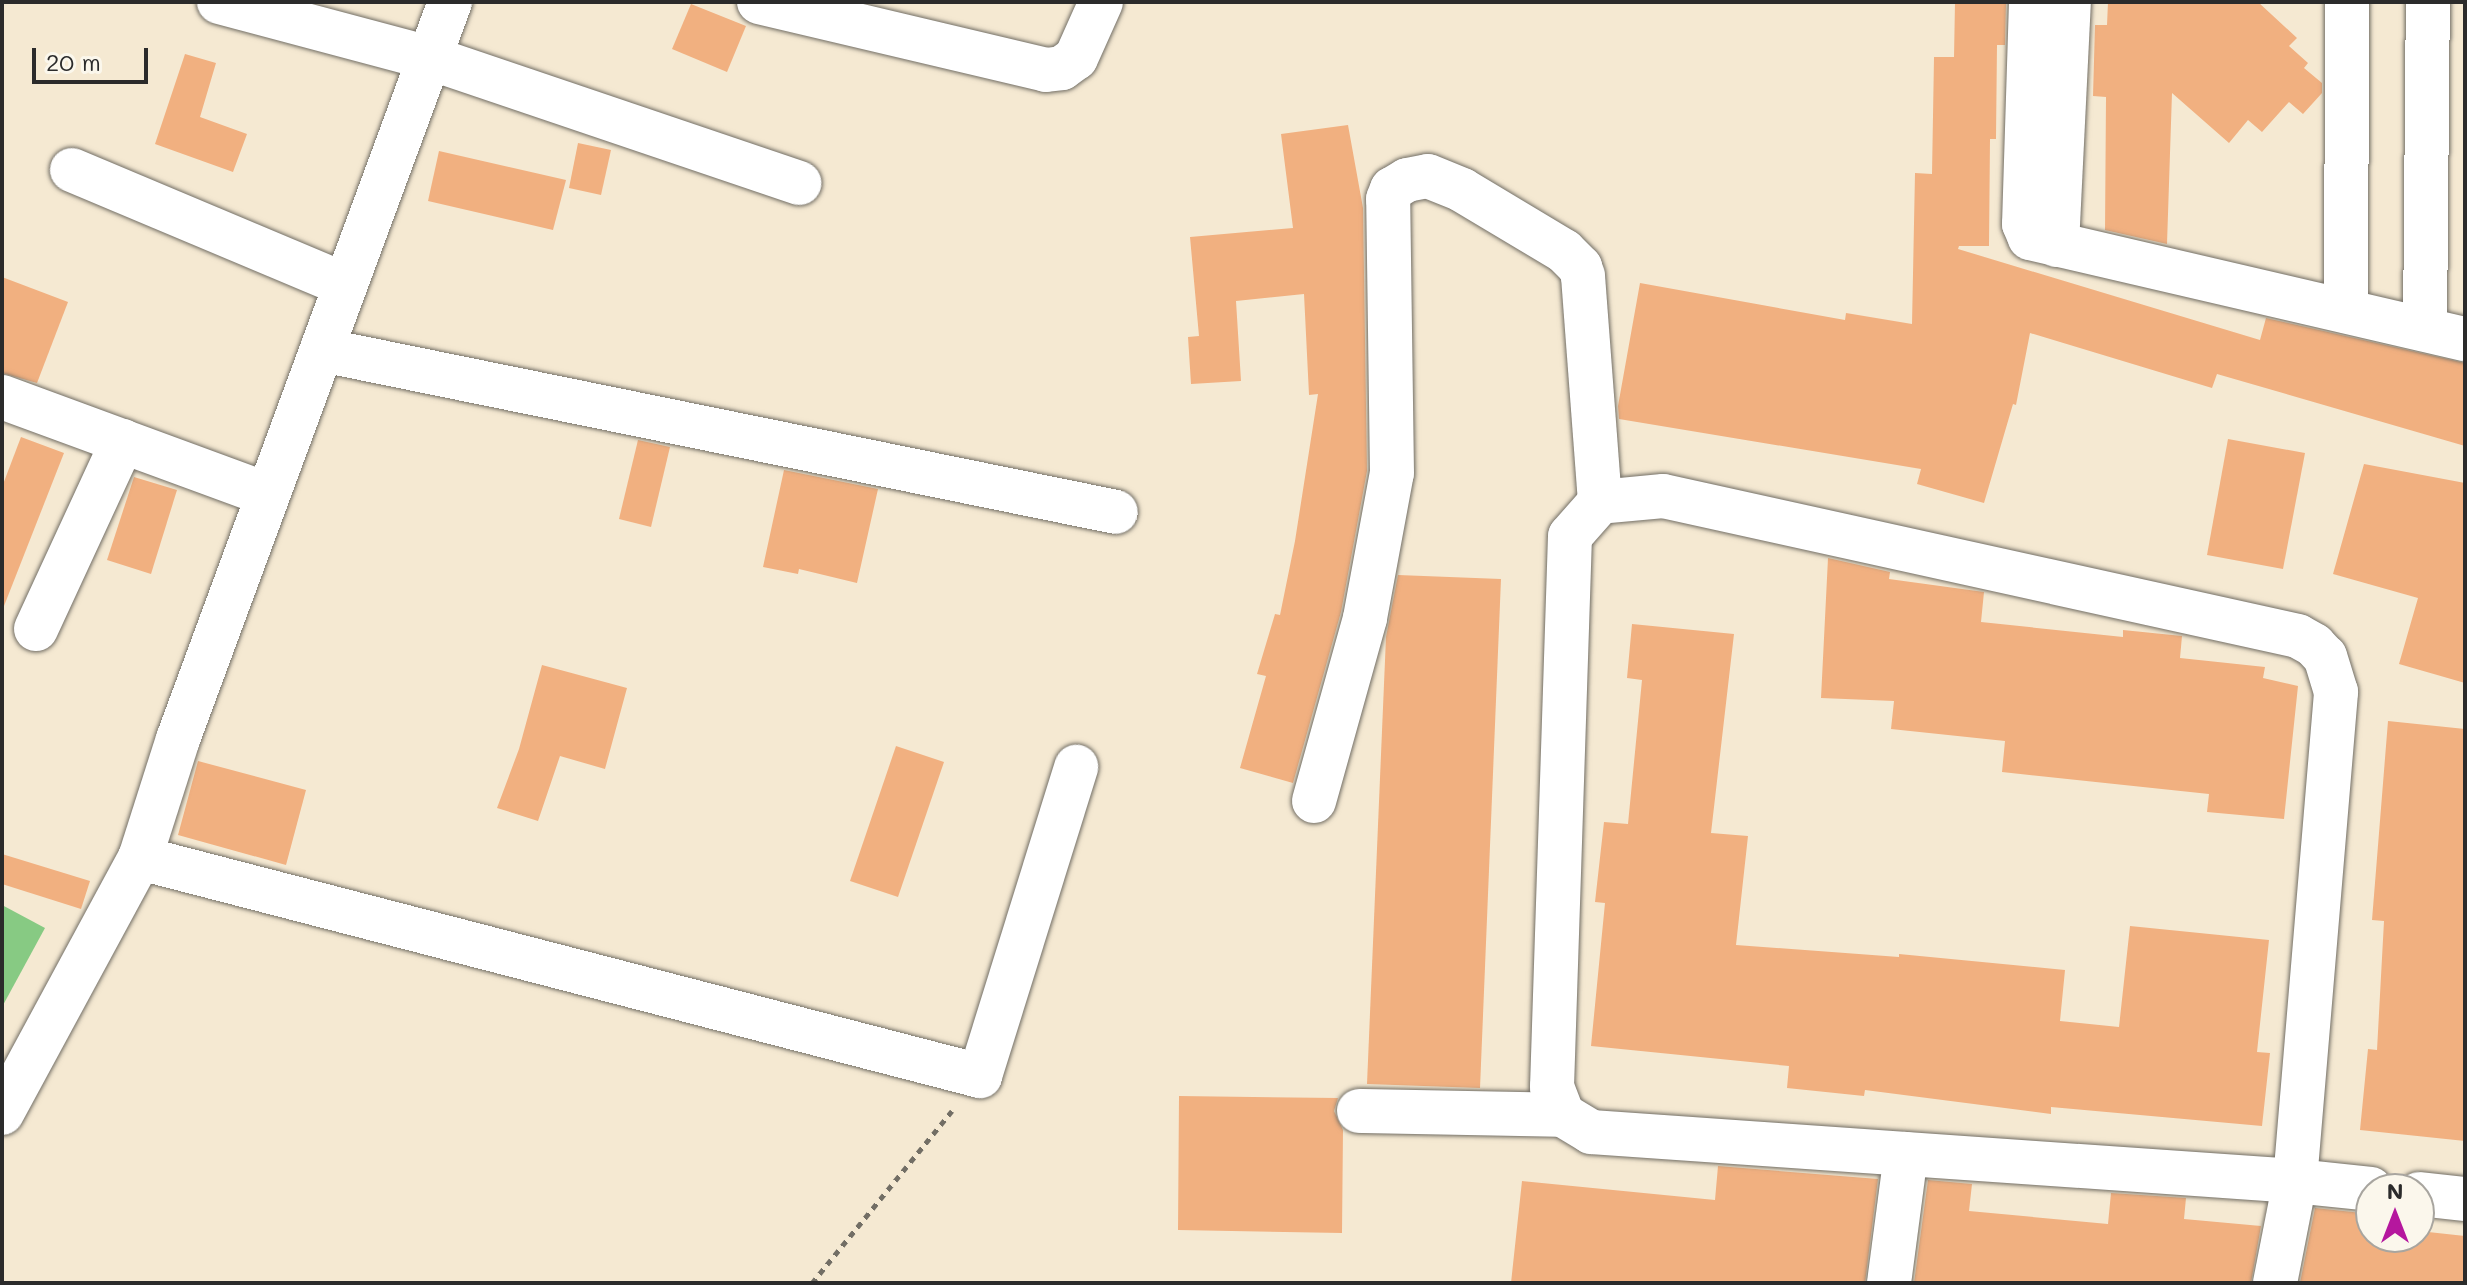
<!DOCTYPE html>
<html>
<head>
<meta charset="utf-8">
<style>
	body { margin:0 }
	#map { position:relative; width:2467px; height:1285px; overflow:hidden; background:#f5e9d2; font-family:Mali,sans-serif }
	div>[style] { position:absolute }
	.green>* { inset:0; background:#87ca83 }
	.building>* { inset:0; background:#f1b080 }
	.path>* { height:5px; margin-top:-2.5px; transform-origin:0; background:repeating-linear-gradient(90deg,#726e65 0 6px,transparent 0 12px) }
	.roads { filter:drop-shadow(0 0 2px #726e65) drop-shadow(0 0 2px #726e65) }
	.minor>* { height:44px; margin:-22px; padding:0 22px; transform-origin:22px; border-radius:22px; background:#fff }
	span { translate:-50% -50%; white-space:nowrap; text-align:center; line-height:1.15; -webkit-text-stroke:6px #fbf7ec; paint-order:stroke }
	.frame { position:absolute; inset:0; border:4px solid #2b2b2b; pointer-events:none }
	.north { position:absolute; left:2355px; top:1173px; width:80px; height:80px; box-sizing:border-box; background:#fbf7ec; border:2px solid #a8a59f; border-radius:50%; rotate:0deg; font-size:22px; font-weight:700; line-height:32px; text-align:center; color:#2b2b2b }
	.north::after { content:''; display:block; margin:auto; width:28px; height:36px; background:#b5179e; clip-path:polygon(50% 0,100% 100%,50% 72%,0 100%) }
	.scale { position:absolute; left:32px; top:48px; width:116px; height:36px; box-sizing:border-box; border:4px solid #2b2b2b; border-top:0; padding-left:10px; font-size:24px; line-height:28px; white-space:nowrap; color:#2b2b2b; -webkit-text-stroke:6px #fbf7ec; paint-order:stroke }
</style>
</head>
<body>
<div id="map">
	<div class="green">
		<div style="clip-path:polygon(2px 905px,45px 928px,2px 1007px)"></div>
	</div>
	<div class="building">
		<div style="clip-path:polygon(1955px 2px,2006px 2px,2005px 45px,1997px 45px,1996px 139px,1990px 139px,1989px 246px,1959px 246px,1958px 249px,2260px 340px,2266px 318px,2465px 363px,2465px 446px,2217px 374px,2212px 388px,2030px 333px,2016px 405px,2013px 404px,1984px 503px,1917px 484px,1921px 469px,1619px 419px,1618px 406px,1640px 283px,1845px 320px,1846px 313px,1912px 324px,1915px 173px,1932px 174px,1934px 57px,1954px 57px)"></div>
		<div style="clip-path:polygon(2108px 2px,2258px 2px,2297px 38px,2289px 46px,2308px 63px,2304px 68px,2322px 83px,2322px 93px,2303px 114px,2289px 102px,2262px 132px,2248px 120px,2229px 143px,2172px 93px,2167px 244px,2105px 230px,2106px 97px,2093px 96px,2095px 25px,2107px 25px)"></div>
		<div style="clip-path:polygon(691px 4px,746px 26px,727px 72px,672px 49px)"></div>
		<div style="clip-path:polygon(185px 54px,216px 63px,200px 117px,247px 134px,233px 172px,155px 144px)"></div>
		<div style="clip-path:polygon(1348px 125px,1363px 208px,1367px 471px,1341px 612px,1293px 783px,1240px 768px,1266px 676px,1257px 674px,1275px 614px,1280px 615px,1295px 541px,1318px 394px,1309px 395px,1304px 294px,1236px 301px,1241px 381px,1191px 384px,1188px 337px,1199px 336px,1190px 237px,1293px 228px,1281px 134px)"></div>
		<div style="clip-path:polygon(578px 143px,611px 150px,601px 195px,569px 188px)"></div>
		<div style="clip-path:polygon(439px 151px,566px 180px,553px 230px,428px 201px)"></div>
		<div style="clip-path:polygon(2px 277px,68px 302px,37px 383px,2px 373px)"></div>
		<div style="clip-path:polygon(21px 437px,64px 453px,4px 606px,2px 487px)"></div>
		<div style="clip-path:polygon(2228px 439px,2305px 453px,2283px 569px,2207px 555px)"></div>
		<div style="clip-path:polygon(638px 440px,670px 447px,651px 527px,619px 519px)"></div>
		<div style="clip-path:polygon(2364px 464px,2465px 483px,2465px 683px,2399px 664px,2418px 598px,2333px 574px)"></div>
		<div style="clip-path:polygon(784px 470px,878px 489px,857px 583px,799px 569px,798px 574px,763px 567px)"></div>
		<div style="clip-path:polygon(134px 477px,177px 490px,151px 574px,107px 560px)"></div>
		<div style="clip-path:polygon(1828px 558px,1890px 572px,1889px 579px,1984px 592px,1981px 622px,2123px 637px,2123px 630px,2182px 636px,2180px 658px,2265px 667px,2263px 678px,2298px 686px,2284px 819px,2207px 812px,2209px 794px,2002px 772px,2005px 741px,1891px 729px,1894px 701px,1821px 698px)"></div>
		<div style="clip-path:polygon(1398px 575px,1501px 579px,1480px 1088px,1367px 1084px,1386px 637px)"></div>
		<div style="clip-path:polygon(1632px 624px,1734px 634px,1711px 833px,1748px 836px,1736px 945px,1899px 957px,1899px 954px,2065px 970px,2060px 1021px,2119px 1027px,2130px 926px,2269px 940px,2257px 1052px,2270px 1053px,2262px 1126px,2051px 1107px,2051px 1114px,1865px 1090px,1864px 1096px,1787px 1088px,1789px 1066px,1591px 1046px,1605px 903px,1595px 902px,1604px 822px,1628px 824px,1642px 680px,1627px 678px)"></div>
		<div style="clip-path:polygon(542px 665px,627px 688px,605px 769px,560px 756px,538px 821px,497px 808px,519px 749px)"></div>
		<div style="clip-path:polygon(2388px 721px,2465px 729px,2465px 1141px,2360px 1130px,2368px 1049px,2377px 1050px,2384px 921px,2372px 920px)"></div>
		<div style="clip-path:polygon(896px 746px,944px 762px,898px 897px,850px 881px)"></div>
		<div style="clip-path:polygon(198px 761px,306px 790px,286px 865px,178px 835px)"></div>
		<div style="clip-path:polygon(2px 854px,90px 881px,81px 909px,2px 884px)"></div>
		<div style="clip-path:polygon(1179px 1096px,1338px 1098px,1334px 1111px,1343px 1130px,1342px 1233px,1178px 1230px)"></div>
		<div style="clip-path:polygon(1718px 1166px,1878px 1179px,1865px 1283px,1511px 1283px,1522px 1181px,1715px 1200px)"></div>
		<div style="clip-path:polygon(1928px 1180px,1972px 1184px,1969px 1211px,2108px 1224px,2111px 1193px,2186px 1198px,2184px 1219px,2261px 1226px,2251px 1283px,1914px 1283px)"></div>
		<div style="clip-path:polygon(2315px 1208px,2371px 1214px,2371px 1237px,2419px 1237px,2419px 1231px,2465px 1236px,2465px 1283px,2300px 1283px)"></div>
	</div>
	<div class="path">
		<div style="left:812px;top:1283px;width:222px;rotate:-50.9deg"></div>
	</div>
	<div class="roads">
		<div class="minor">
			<div style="left:219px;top:2px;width:218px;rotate:14.9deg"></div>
			<div style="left:430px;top:58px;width:390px;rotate:18.7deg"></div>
			<div style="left:759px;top:2px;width:295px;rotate:13.3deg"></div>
			<div style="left:1046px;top:70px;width:16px;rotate:-7deg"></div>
			<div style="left:1062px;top:68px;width:17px;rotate:-36deg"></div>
			<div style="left:1076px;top:58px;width:61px;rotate:-65.9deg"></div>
			<div style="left:2031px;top:2px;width:222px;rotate:91.8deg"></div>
			<div style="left:2024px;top:224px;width:15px;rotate:67deg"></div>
			<div style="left:2030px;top:238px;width:447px;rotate:13.1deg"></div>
			<div style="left:72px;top:170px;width:296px;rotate:22.8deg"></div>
			<div style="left:2057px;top:245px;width:243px;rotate:-87.2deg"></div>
			<div style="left:2346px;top:311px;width:309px;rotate:-89.8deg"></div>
			<div style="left:2425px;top:329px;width:327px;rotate:-89.5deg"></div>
			<div style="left:322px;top:350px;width:810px;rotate:11.53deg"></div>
			<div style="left:2px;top:397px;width:283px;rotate:20.2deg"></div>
			<div style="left:36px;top:629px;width:207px;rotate:-65.2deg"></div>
			<div style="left:1314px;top:801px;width:190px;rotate:-74.4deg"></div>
			<div style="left:1365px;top:618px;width:147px;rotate:-79.5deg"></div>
			<div style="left:1392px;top:473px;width:274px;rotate:-90.8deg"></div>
			<div style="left:1388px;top:199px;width:11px;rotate:-68deg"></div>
			<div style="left:1392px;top:189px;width:17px;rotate:-31deg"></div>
			<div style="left:1407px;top:180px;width:21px;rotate:-11deg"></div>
			<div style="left:1428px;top:176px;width:37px;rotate:22deg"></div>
			<div style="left:1462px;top:190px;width:119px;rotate:30.9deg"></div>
			<div style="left:1564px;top:251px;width:23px;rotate:45deg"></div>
			<div style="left:1580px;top:267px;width:9px;rotate:72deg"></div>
			<div style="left:1583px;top:276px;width:227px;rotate:85.7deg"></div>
			<div style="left:140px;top:858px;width:868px;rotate:14.55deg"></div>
			<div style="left:980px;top:1076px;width:324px;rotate:-72.7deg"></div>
			<div style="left:1359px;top:1111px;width:204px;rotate:1.1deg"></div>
			<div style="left:2px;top:1113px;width:290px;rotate:-61.6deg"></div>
			<div style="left:140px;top:858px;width:125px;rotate:-72.3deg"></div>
			<div style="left:178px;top:739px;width:786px;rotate:-69.74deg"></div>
			<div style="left:2419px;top:1194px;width:46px;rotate:6.2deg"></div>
			<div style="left:1889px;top:1283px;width:130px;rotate:-82.5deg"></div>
			<div style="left:2275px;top:1283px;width:104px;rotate:-78.9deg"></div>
			<div style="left:2295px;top:1181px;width:491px;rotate:-85.2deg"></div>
			<div style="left:2336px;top:692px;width:37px;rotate:-107deg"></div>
			<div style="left:2325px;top:657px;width:16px;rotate:-133deg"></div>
			<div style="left:2314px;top:645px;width:18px;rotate:-151deg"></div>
			<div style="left:2298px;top:636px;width:650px;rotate:-167.57deg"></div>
			<div style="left:1663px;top:496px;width:63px;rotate:174.6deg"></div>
			<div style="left:1600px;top:502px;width:45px;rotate:131.4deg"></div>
			<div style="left:1570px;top:536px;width:551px;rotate:91.87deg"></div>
			<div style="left:1552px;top:1087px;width:30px;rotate:69deg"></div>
			<div style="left:1563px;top:1115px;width:33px;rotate:31deg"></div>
			<div style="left:1591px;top:1132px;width:706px;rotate:3.98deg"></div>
			<div style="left:2295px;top:1181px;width:76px;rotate:6deg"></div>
		</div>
	</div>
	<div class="frame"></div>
	<div class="north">N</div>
	<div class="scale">20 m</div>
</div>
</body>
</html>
